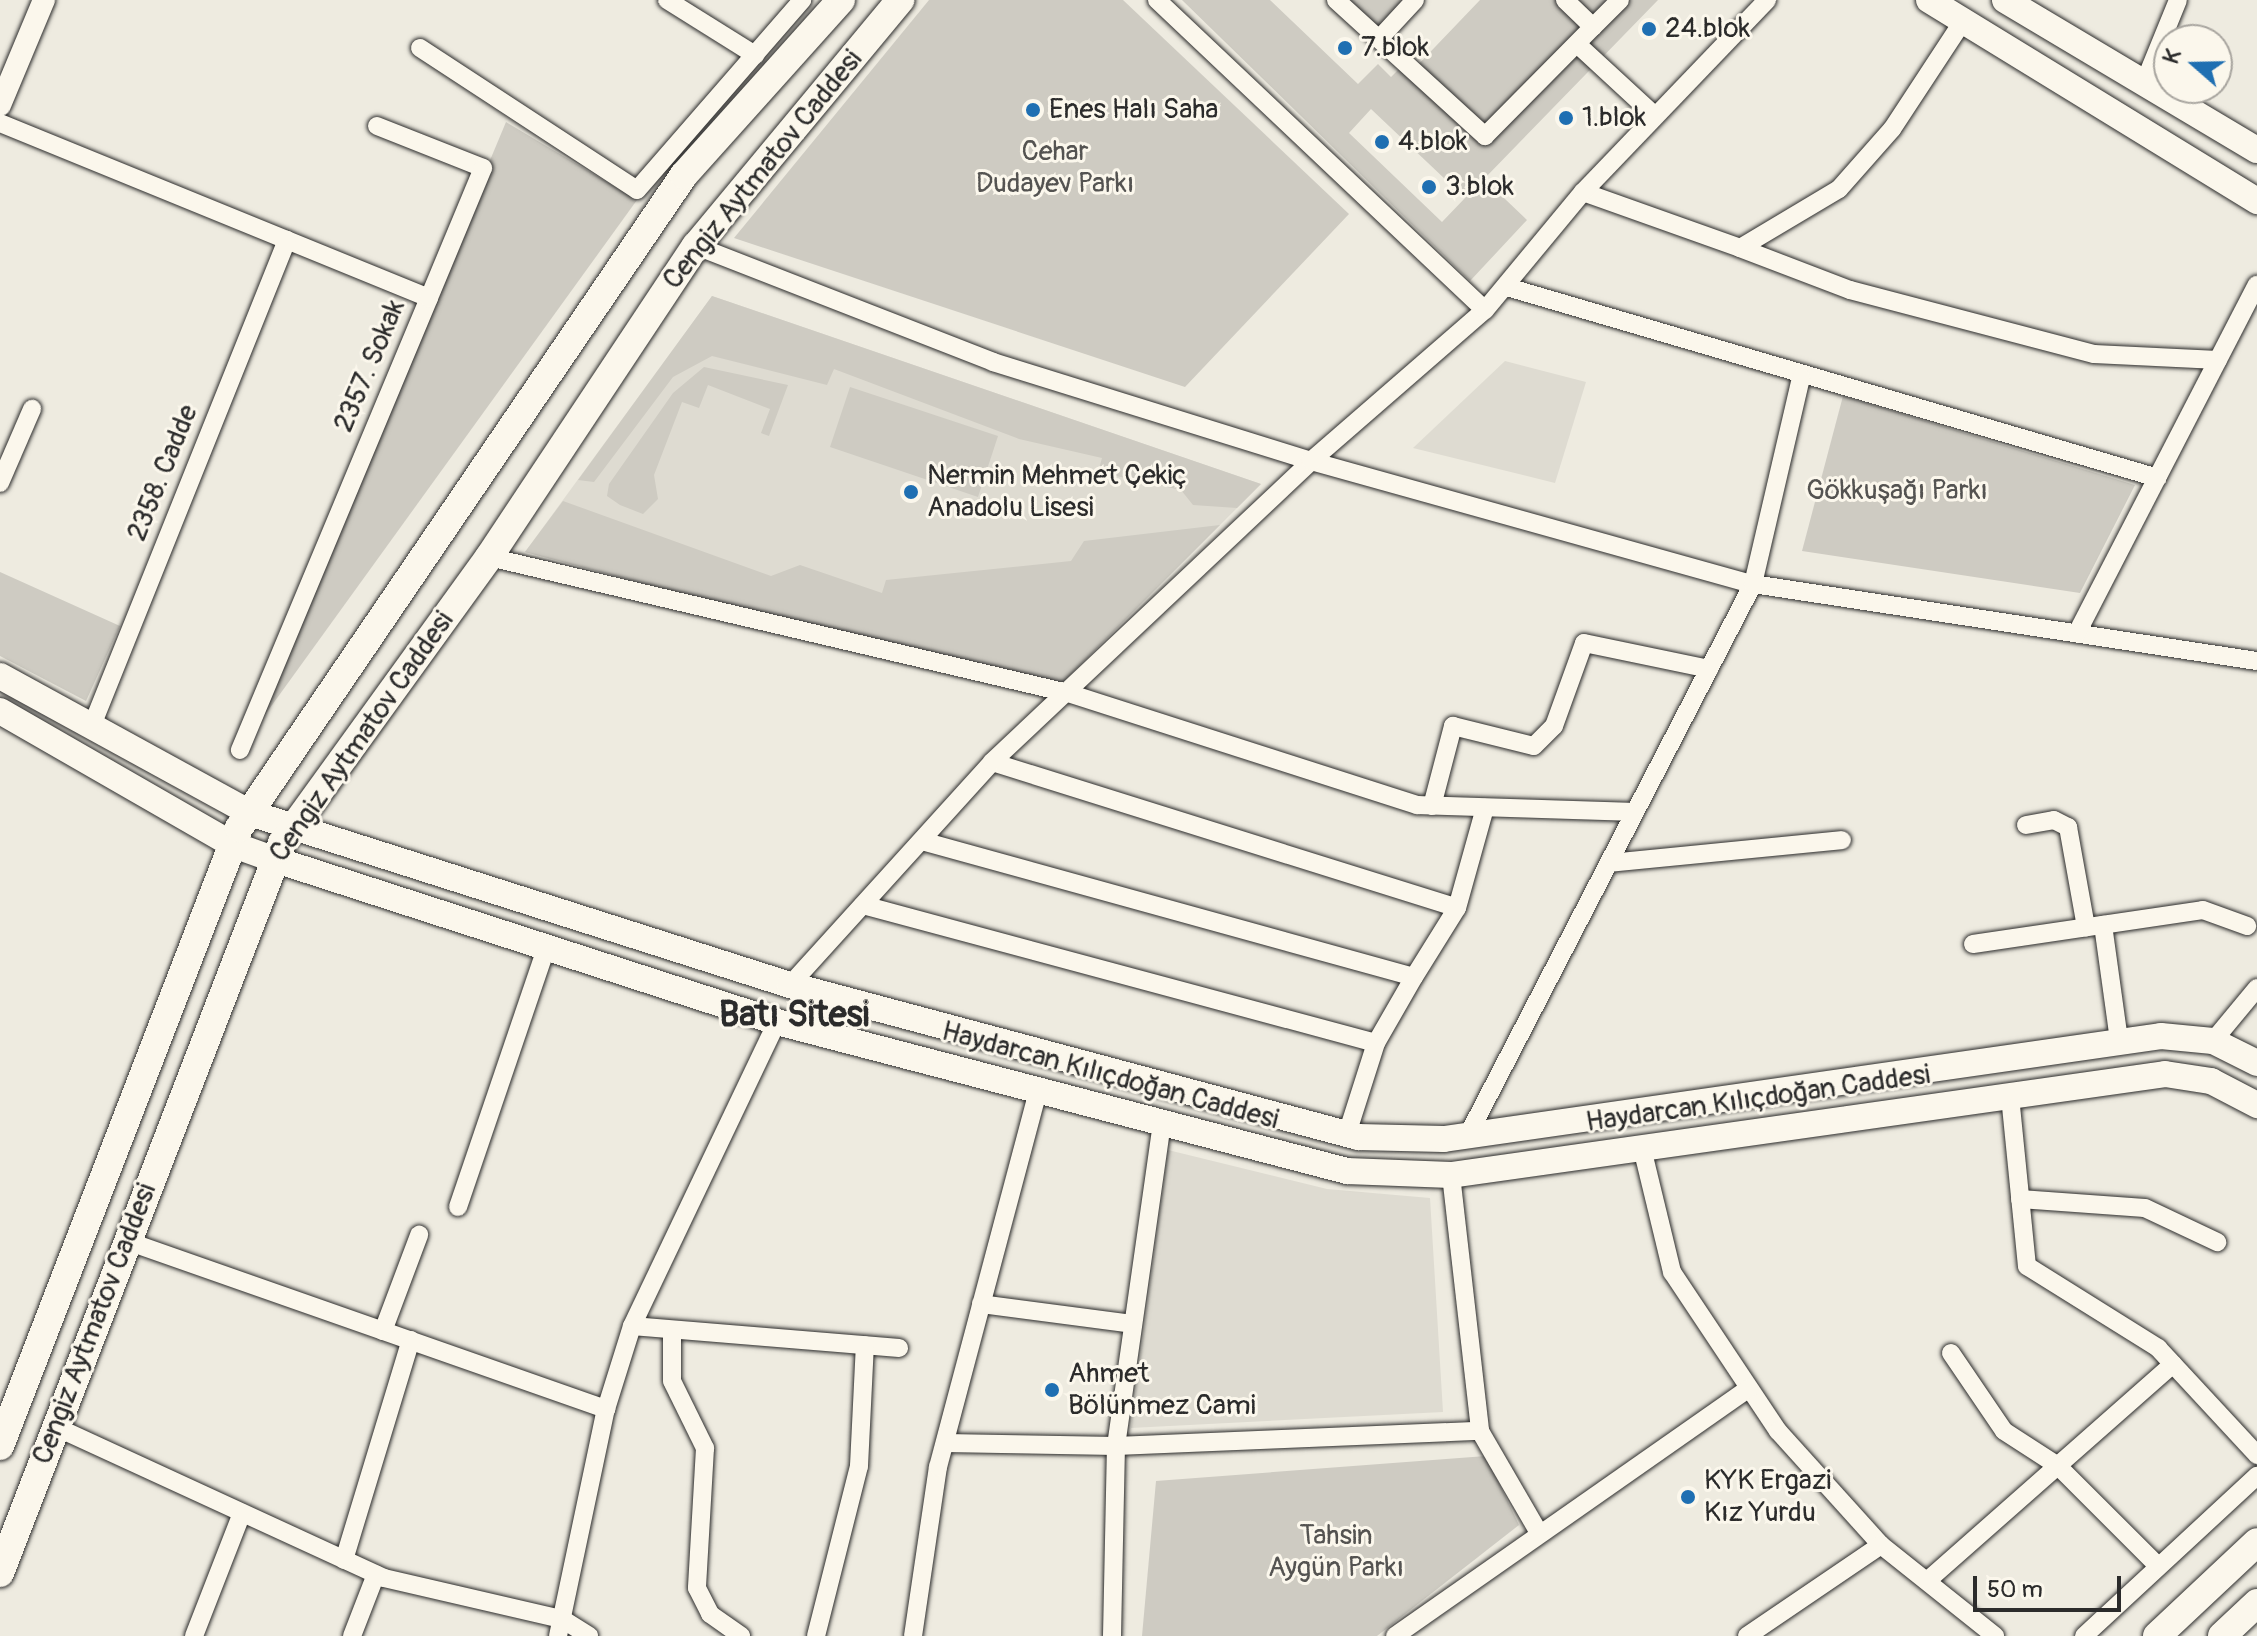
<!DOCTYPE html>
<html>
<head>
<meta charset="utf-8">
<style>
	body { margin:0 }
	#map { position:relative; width:2257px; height:1636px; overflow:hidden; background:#eeebe0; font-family:Pangolin,sans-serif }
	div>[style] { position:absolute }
	.built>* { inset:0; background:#dedbd1 }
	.green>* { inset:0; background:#cecbc2 }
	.roads { filter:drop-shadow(0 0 2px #2b2b2b) drop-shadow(0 0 2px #2b2b2b) }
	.minor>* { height:18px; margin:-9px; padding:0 9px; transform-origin:9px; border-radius:9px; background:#fbf7ec }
	.tertiary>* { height:22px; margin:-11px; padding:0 11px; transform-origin:11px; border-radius:11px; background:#fbf7ec }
	.secondary>* { height:26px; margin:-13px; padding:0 13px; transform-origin:13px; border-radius:13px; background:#fbf7ec }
	.primary>* { height:28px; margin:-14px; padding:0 14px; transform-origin:14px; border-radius:14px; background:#fbf7ec }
	.dots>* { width:22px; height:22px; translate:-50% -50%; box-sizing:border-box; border:4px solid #fbf7ec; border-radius:50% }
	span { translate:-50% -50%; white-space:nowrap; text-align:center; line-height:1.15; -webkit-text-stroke:6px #fbf7ec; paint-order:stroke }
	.poi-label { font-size:28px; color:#2b2b2b }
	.left { translate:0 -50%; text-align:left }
	.park-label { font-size:28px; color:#545351 }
	.street-label { font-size:28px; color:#2b2b2b }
	.district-label { font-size:36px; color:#2b2b2b; font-weight:700 }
	.north { position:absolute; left:2153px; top:24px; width:80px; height:80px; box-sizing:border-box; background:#fbf7ec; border:2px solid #a8a59f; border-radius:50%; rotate:290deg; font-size:22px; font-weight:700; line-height:32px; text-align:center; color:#2b2b2b }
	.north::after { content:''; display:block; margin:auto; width:28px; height:36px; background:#1f6fb2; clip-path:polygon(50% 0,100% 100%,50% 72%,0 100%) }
	.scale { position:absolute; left:1973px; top:1576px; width:148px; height:36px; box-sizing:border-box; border:4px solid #2b2b2b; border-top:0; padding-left:10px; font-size:24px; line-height:28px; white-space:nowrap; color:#2b2b2b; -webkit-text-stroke:6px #fbf7ec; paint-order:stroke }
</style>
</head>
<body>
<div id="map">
	<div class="built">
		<div style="clip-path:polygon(712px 296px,1261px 484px,1053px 692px,525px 552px)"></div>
		<div style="clip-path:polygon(1505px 361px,1586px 382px,1555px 483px,1413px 448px)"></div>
		<div style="clip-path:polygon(1168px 1150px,1327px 1189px,1430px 1198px,1443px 1412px,1131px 1428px)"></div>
	</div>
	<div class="green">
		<div style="clip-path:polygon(929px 0,1123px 0,1349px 214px,1185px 387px,734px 238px)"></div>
		<div style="clip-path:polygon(evenodd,1182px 0,1270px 0,1358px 84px,1378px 64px,1391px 77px,1405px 63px,1413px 70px,1480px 0,1658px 0,1484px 179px,1527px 220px,1470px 281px,1182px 0,1371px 109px,1465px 198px,1442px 222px,1349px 133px,1371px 109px)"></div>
		<div style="clip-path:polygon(1336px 0,1415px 0,1379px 39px)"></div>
		<div style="clip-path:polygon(506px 122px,637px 200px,249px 737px)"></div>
		<div style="clip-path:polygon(712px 296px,1261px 484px,1237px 508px,1193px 505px,1181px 490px,1098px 472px,1102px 458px,1019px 439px,834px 369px,827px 385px,712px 356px,673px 377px,594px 482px,578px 480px)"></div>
		<div style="clip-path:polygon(704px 367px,788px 385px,769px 436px,761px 433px,770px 409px,708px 385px,699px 408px,682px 402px,654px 475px,658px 499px,643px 514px,620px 505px,607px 496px,609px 484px,673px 393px)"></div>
		<div style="clip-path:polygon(850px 387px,998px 436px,978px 497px,830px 447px)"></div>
		<div style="clip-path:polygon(1843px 396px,2135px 485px,2080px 593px,1802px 551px)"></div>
		<div style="clip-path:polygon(563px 501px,771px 576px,800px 565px,882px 593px,886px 580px,1071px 561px,1084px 541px,1220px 525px,1053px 692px,525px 552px)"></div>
		<div style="clip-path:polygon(0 572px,120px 626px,86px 701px,0 656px)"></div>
		<div style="clip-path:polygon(1486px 1456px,1519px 1525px,1377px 1636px,1142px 1636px,1156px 1481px)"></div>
	</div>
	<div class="roads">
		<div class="minor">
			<div style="left:667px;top:0;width:104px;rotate:32deg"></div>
			<div style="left:1157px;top:0;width:451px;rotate:43.4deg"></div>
			<div style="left:1336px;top:0;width:202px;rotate:42.4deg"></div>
			<div style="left:1485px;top:136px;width:153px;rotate:-45.3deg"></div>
			<div style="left:1593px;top:27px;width:39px;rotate:-136deg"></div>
			<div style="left:1963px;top:21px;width:129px;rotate:123.3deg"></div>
			<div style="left:1892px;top:129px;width:80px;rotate:131.5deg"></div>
			<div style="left:1839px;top:189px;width:115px;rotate:149.2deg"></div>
			<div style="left:1740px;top:248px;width:118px;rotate:20.9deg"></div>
			<div style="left:1850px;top:290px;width:252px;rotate:14.7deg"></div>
			<div style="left:2094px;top:354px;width:124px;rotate:2.8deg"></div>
			<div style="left:1593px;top:27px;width:38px;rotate:-45deg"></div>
			<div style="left:1379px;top:39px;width:53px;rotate:-47.3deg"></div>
			<div style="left:1577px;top:44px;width:105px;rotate:42.7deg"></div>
			<div style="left:420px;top:48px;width:259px;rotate:33.2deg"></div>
			<div style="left:637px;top:190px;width:252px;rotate:-49deg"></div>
			<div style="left:2145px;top:81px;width:87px;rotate:-67.8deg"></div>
			<div style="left:0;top:123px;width:463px;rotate:22.2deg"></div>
			<div style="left:429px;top:298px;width:490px;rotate:112.7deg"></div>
			<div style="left:377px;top:126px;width:114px;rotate:21.6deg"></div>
			<div style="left:483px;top:168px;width:141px;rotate:112.6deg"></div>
			<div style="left:1583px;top:192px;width:167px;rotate:19.6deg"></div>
			<div style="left:696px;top:246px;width:319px;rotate:21.3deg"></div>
			<div style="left:993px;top:362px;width:333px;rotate:17.3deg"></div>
			<div style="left:1311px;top:461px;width:459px;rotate:15.6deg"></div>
			<div style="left:1753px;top:584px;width:510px;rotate:8.69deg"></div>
			<div style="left:1507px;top:287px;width:678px;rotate:16.35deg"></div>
			<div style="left:0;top:483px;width:81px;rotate:-66.6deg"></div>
			<div style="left:489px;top:557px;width:595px;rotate:13.22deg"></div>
			<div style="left:1068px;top:693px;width:367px;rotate:17.8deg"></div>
			<div style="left:1417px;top:805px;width:218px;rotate:1.8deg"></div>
			<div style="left:2077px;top:633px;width:392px;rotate:-62.7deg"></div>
			<div style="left:91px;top:728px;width:526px;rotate:-68.12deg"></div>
			<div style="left:992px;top:762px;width:487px;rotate:17.4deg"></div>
			<div style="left:1432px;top:806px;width:83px;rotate:-75.3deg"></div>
			<div style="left:1453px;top:726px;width:83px;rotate:13.9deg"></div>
			<div style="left:1534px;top:746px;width:28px;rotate:-45deg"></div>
			<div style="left:1554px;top:726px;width:88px;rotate:-70.1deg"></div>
			<div style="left:1584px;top:643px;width:128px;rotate:11.7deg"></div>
			<div style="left:2026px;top:825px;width:28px;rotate:-10deg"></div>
			<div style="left:2054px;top:820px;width:16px;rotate:27deg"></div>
			<div style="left:2068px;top:827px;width:102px;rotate:79.8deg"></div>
			<div style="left:922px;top:841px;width:510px;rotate:15.45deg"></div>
			<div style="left:1414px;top:977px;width:81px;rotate:-58.1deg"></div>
			<div style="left:1457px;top:908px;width:104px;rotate:-74.4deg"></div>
			<div style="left:1609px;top:863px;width:234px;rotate:-5.6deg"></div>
			<div style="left:863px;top:905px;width:531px;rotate:15.06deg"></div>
			<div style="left:1376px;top:1043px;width:96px;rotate:107.7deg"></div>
			<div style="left:2103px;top:925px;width:117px;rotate:82.1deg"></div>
			<div style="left:1973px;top:944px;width:232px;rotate:-8.4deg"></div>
			<div style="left:2203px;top:910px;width:47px;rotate:20deg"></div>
			<div style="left:790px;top:985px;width:301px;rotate:-47.8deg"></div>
			<div style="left:992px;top:762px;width:439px;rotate:-43.3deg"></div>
			<div style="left:1311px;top:461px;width:230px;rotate:-41deg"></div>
			<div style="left:1485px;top:310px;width:153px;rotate:-50.3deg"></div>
			<div style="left:1583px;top:192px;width:266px;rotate:-46.2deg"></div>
			<div style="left:2213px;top:1041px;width:69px;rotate:-50.3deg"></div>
			<div style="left:1376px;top:1043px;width:76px;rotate:-60.1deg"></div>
			<div style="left:2010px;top:1096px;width:171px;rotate:84.3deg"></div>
			<div style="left:2027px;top:1266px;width:155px;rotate:32deg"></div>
			<div style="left:2158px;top:1348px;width:146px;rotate:47.2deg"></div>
			<div style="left:1468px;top:1135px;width:620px;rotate:-62.65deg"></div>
			<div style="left:1753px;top:584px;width:212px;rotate:-76.9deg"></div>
			<div style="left:1642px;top:1148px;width:128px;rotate:76.4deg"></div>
			<div style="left:1672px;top:1272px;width:191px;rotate:56.3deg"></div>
			<div style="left:1778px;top:1431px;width:154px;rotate:47.9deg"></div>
			<div style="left:1451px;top:1175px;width:258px;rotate:83.5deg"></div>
			<div style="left:1480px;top:1431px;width:116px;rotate:59.9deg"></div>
			<div style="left:2020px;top:1199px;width:125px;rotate:4.1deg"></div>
			<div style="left:2145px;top:1208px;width:80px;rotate:25.3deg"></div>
			<div style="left:458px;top:1207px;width:274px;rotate:-71.2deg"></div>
			<div style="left:127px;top:1241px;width:508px;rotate:19.33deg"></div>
			<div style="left:981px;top:1304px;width:153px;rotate:7.5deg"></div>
			<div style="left:632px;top:1326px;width:268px;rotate:4.7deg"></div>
			<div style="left:383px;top:1331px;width:103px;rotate:-69.4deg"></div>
			<div style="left:672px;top:1332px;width:49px;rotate:90deg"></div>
			<div style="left:672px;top:1381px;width:75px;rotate:63.8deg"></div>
			<div style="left:705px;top:1448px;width:140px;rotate:93.3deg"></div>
			<div style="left:697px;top:1588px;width:29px;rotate:63deg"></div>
			<div style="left:710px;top:1614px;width:38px;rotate:35deg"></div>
			<div style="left:1951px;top:1353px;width:94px;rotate:55.8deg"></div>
			<div style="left:2004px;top:1431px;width:64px;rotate:32.9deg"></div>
			<div style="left:2058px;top:1466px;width:141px;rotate:45deg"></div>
			<div style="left:56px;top:1427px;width:361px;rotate:24.7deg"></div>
			<div style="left:384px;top:1578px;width:183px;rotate:13deg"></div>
			<div style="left:562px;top:1619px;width:32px;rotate:32deg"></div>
			<div style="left:945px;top:1443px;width:171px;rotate:1deg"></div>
			<div style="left:1116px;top:1446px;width:364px;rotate:-2.4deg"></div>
			<div style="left:344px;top:1560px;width:230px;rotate:-73.1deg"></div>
			<div style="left:1927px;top:1581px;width:328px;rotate:-41.4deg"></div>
			<div style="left:194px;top:1636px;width:132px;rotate:-68.7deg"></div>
			<div style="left:352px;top:1636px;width:66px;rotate:-68.8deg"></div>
			<div style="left:558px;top:1636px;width:232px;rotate:-78.1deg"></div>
			<div style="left:606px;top:1409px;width:87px;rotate:-72.6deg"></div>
			<div style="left:632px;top:1326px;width:337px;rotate:-64.5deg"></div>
			<div style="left:816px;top:1636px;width:175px;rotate:-75.8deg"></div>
			<div style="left:859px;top:1466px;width:121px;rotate:-87.2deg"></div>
			<div style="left:913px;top:1636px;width:171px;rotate:-81.6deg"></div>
			<div style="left:938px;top:1467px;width:390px;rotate:-75.1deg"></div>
			<div style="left:1112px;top:1636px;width:190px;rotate:-88.8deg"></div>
			<div style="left:1116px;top:1446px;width:327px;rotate:-81.9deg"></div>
			<div style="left:1395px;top:1636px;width:432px;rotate:-35deg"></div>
			<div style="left:1747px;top:1636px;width:162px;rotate:-34.2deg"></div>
			<div style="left:1881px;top:1545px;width:146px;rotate:38.6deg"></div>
			<div style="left:2084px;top:1636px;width:236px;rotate:-42.8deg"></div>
		</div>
		<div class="tertiary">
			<div style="left:0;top:105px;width:114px;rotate:-67.3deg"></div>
		</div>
		<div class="secondary">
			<div style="left:1929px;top:0;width:385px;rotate:31.5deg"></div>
			<div style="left:2005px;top:0;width:293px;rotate:30.8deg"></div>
			<div style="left:0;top:676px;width:285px;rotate:28.7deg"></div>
			<div style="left:250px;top:813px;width:567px;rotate:17.67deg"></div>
			<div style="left:790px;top:985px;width:588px;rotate:14.98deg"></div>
			<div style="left:1358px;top:1137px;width:86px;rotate:1.3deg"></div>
			<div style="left:1444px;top:1139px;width:724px;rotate:-8.17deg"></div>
			<div style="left:2161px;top:1036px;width:52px;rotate:5.5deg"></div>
			<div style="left:2213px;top:1041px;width:49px;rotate:26.6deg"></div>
			<div style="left:0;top:711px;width:267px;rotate:29.9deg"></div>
			<div style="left:231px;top:844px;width:45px;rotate:19.7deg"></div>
			<div style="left:273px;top:859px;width:530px;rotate:17.92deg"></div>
			<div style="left:777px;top:1022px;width:589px;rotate:14.65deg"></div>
			<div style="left:1347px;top:1171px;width:104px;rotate:2.2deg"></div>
			<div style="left:1451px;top:1175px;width:721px;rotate:-8.05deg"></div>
			<div style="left:2165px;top:1074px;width:47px;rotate:8.7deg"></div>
			<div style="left:2211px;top:1081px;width:52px;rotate:27.6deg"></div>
		</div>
		<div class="primary">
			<div style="left:0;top:1446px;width:663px;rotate:-68.86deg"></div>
			<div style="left:239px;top:828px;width:790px;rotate:-55.73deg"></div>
			<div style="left:684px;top:175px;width:235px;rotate:-48.1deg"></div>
			<div style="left:0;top:1573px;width:783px;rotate:-68.88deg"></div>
			<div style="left:282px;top:843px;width:353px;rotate:-54.1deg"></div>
			<div style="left:489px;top:557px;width:374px;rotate:-56.4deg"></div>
			<div style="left:696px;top:246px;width:320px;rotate:-50.3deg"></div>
			<div style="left:2157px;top:1636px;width:137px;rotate:-43.2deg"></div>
			<div style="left:2222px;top:1636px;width:48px;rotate:-43.3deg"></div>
		</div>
	</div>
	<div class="dots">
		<div style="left:1649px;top:29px;background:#1f6fb2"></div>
		<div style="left:1345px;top:48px;background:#1f6fb2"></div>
		<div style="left:1033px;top:110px;background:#1f6fb2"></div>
		<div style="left:1566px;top:118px;background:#1f6fb2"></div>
		<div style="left:1382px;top:142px;background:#1f6fb2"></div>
		<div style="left:1429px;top:187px;background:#1f6fb2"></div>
		<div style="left:911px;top:492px;background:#1f6fb2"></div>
		<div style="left:1052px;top:1390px;background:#1f6fb2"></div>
		<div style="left:1688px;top:1497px;background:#1f6fb2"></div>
	</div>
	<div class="poi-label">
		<span class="left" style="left:1665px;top:29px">24.blok</span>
		<span class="left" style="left:1361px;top:48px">7.blok</span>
		<span class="left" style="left:1049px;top:110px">Enes Halı Saha</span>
		<span class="left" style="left:1582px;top:118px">1.blok</span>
		<span class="left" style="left:1398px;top:142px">4.blok</span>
		<span class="left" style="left:1445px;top:187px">3.blok</span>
		<span class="left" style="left:927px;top:492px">Nermin Mehmet Çekiç<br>Anadolu Lisesi</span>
		<span class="left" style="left:1068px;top:1390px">Ahmet<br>Bölünmez Cami</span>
		<span class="left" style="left:1704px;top:1497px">KYK Ergazi<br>Kız Yurdu</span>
	</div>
	<div class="park-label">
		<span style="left:1055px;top:168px">Cehar<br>Dudayev Parkı</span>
		<span style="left:1897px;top:491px">Gökkuşağı Parkı</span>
		<span style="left:1336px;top:1552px">Tahsin<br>Aygün Parkı</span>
	</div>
	<div class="street-label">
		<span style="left:763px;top:170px;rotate:-51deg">Cengiz Aytmatov Caddesi</span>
		<span style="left:370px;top:366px;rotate:-67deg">2357. Sokak</span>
		<span style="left:163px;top:473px;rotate:-68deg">2358. Cadde</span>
		<span style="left:362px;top:737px;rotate:-55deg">Cengiz Aytmatov Caddesi</span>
		<span style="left:1110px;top:1076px;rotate:15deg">Haydarcan Kılıçdoğan Caddesi</span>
		<span style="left:1758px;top:1099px;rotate:-8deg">Haydarcan Kılıçdoğan Caddesi</span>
		<span style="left:95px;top:1324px;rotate:-69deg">Cengiz Aytmatov Caddesi</span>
	</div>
	<div class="district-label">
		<span style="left:794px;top:1015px">Batı Sitesi</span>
	</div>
	<div class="north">K</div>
	<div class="scale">50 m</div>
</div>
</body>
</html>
